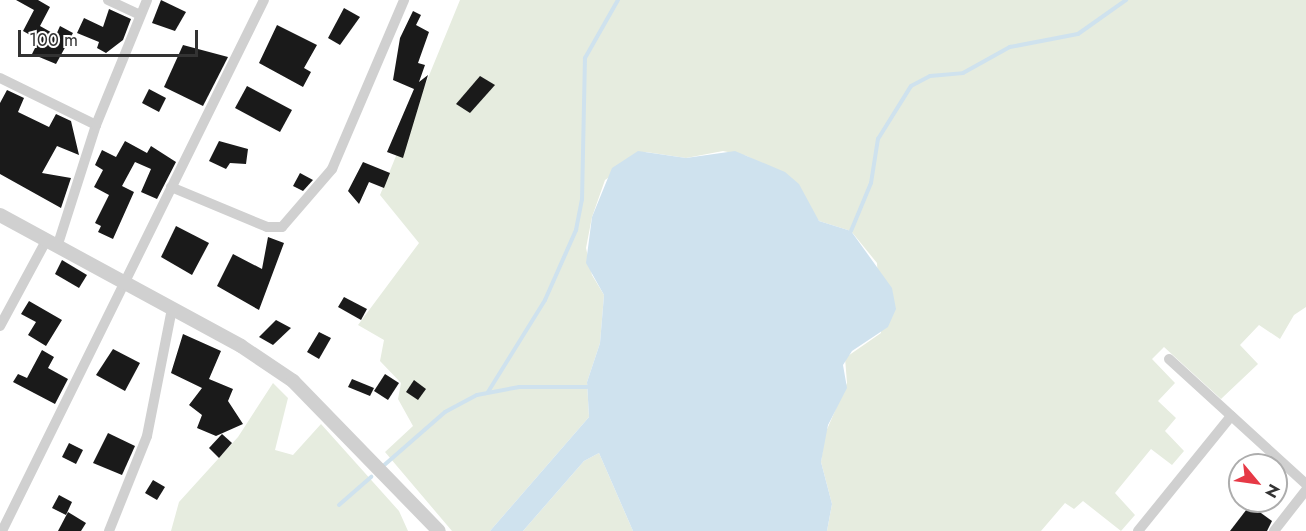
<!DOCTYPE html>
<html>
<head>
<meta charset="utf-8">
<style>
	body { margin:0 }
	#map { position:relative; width:1306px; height:531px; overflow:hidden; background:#fff; font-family:Jost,sans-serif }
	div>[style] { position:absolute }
	.green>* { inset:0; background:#e6ecdf }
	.water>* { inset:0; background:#cfe2ee }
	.stream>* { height:4px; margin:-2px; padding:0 2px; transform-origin:2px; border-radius:2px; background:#cfe2ee }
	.building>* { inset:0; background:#1a1a1a }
	.minor>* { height:10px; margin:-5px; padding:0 5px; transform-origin:5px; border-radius:5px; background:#d0d0d0 }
	.tertiary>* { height:14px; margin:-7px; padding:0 7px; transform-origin:7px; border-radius:7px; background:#d0d0d0 }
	span { translate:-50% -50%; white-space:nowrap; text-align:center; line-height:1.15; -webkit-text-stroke:6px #fff; paint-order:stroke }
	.north { position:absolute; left:1228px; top:453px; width:60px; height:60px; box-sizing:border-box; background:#fff; border:2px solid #adadad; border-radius:50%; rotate:119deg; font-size:16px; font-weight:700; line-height:24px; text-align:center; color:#333 }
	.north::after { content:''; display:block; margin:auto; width:21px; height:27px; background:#e63946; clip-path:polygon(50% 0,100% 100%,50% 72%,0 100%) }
	.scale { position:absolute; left:18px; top:30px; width:180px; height:27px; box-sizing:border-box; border:3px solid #333; border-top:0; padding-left:8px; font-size:18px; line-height:21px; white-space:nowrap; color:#333; -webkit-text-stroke:4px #fff; paint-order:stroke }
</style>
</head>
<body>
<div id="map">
	<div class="green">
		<div style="clip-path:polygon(460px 0,1306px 0,1306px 307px,1294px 315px,1280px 339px,1259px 325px,1240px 345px,1258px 364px,1221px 399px,1164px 347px,1152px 359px,1175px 383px,1158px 401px,1176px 418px,1165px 431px,1184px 451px,1172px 465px,1151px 449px,1115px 493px,1135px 515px,1121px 531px,1083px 501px,1074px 509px,1065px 503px,1041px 531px,827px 531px,832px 504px,821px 462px,825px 434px,847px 383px,845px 358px,881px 333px,877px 263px,851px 231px,819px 221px,767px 167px,747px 156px,723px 151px,686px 158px,646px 152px,605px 180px,592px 217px,586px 248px,592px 275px,604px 295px,600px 343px,587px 382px,589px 417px,490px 531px,452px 531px,385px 452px,413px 426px,398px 399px,401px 383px,380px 361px,384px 340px,358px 325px,419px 243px,380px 195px)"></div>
		<div style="clip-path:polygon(273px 383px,288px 398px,275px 450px,293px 455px,321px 424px,399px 511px,408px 531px,171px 531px,179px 502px,238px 437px)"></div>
		<div style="clip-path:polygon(599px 453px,633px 531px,523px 531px,584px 461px)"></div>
	</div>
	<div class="water">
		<div style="clip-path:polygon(638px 151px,686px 158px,735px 151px,785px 172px,799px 184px,819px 221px,851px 231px,892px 288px,896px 309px,888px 327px,852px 351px,843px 365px,847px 388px,828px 425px,821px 462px,832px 504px,827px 531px,633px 531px,599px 453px,584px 461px,523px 531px,490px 531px,589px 417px,587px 382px,600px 343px,604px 295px,586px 263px,592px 217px,612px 168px)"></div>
	</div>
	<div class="stream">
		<div style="left:851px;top:231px;width:52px;rotate:-67.4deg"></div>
		<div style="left:871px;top:183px;width:45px;rotate:-81deg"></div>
		<div style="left:878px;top:139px;width:62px;rotate:-58.1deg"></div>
		<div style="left:911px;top:86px;width:21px;rotate:-28deg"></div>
		<div style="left:930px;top:76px;width:33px;rotate:-5deg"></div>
		<div style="left:963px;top:73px;width:54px;rotate:-29deg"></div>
		<div style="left:1010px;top:47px;width:69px;rotate:-10.8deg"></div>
		<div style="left:1078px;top:34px;width:59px;rotate:-35.3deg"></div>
		<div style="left:488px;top:392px;width:108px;rotate:-58.2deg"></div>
		<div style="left:545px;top:300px;width:77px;rotate:-66.1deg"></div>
		<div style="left:576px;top:230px;width:31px;rotate:-79deg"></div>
		<div style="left:582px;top:200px;width:142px;rotate:-88.8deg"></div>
		<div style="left:585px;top:58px;width:67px;rotate:-60.4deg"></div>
		<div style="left:382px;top:467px;width:84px;rotate:-41.1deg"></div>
		<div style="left:445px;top:412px;width:36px;rotate:-28deg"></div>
		<div style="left:477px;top:395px;width:43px;rotate:-10.8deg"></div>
		<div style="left:519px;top:387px;width:68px"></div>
		<div style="left:339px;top:505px;width:43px;rotate:-41.2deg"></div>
	</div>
	<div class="building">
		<div style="clip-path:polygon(16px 0,38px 0,50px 7px,40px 26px,56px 35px,60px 26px,73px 33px,56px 64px,32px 54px,39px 40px,23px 31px,34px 10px)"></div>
		<div style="clip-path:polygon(161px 0,186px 12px,175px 31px,152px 23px)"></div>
		<div style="clip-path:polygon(344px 8px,360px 17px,340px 45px,328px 38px)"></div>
		<div style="clip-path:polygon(109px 9px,131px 19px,123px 40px,106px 53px,97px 48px,99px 42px,77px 33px,84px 18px,103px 27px)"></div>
		<div style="clip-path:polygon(413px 11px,421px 15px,416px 25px,429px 32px,418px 63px,425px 65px,419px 82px,428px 75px,403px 158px,387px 152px,414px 89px,393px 80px,400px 38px)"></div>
		<div style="clip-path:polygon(277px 25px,317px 45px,304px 68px,311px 72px,303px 87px,259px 63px)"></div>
		<div style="clip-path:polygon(183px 45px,228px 57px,203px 106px,164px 87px)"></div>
		<div style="clip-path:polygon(480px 76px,495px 85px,470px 113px,456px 104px)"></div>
		<div style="clip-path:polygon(247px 86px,292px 110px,280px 132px,235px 108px)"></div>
		<div style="clip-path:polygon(149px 89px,166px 98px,159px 112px,142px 103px)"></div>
		<div style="clip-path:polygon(7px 90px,24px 98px,18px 112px,49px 127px,56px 114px,71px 121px,79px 155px,57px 146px,42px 173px,71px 178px,61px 208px,0 174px,0 103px)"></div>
		<div style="clip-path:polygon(125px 141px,147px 153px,151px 146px,176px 162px,157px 199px,141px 192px,151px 169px,135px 162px,122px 186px,134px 192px,113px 239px,98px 232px,101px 226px,95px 223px,109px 195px,94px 187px,103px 170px,95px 165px,102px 150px,116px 157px)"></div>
		<div style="clip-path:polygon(219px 141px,248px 149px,246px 164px,230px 163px,226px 169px,209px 161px)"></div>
		<div style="clip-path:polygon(363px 162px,390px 173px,384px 188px,369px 182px,359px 204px,348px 191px)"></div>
		<div style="clip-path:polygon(300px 173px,313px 180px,303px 191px,293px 186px)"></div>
		<div style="clip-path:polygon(176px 226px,209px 243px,192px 275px,161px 257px)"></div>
		<div style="clip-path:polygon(268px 237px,284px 243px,259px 310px,217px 286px,233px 254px,262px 269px)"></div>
		<div style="clip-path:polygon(62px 260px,87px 275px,79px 288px,55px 274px)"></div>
		<div style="clip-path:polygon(344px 297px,367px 309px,361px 320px,338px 307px)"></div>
		<div style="clip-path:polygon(29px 301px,62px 320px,46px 346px,28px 335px,36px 322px,21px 314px)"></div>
		<div style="clip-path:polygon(276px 320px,291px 328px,273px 345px,259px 337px)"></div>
		<div style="clip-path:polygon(319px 332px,331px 338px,319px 359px,307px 352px)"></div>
		<div style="clip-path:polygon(183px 334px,221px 351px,209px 379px,233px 389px,228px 401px,243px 424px,216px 436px,197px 428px,202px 415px,189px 405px,202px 388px,171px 373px)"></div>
		<div style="clip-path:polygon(113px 349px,140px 363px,125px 391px,96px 375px)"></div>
		<div style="clip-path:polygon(42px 350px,54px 357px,48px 368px,68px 379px,55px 404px,13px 382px,18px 374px,27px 378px)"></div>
		<div style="clip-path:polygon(385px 374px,399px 383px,388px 400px,374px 391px)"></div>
		<div style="clip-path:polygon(352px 379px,374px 388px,370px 396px,348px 387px)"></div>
		<div style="clip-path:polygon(414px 380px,426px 389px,418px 400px,406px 392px)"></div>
		<div style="clip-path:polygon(108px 433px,135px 446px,122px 475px,93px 463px)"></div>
		<div style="clip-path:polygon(222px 434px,232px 443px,219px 458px,209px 448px)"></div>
		<div style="clip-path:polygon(69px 443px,83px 450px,76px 464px,62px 457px)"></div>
		<div style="clip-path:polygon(153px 480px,165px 487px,157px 500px,145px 493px)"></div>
		<div style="clip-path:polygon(59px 495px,72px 502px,66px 515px,52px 508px)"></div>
		<div style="clip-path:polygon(1250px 505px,1272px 521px,1267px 531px,1230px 531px)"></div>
		<div style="clip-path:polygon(68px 512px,86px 523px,81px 531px,58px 531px)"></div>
	</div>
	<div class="minor">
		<div style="left:108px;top:0;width:35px;rotate:25deg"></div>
		<div style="left:0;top:78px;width:107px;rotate:26.1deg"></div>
		<div style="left:171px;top:187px;width:104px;rotate:22.6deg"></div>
		<div style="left:267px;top:227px;width:15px"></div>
		<div style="left:282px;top:227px;width:77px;rotate:-49.2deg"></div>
		<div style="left:332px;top:169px;width:184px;rotate:-66.9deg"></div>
		<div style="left:58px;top:244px;width:125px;rotate:-72.3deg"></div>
		<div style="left:96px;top:125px;width:135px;rotate:-67.8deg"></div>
		<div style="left:0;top:326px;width:99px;rotate:-61.6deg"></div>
		<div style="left:1169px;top:359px;width:185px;rotate:42.4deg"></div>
		<div style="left:2px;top:531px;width:592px;rotate:-63.74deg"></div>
		<div style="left:109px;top:531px;width:102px;rotate:-68.2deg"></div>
		<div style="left:147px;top:436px;width:130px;rotate:-78.9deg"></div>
		<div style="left:1138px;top:531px;width:148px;rotate:-51deg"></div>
		<div style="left:1274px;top:531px;width:52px;rotate:-52deg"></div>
	</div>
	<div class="tertiary">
		<div style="left:0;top:215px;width:274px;rotate:28.5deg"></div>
		<div style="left:241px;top:346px;width:63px;rotate:33.9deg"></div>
		<div style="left:293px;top:381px;width:209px;rotate:45.8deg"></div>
	</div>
	<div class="north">N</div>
	<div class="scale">100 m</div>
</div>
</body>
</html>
